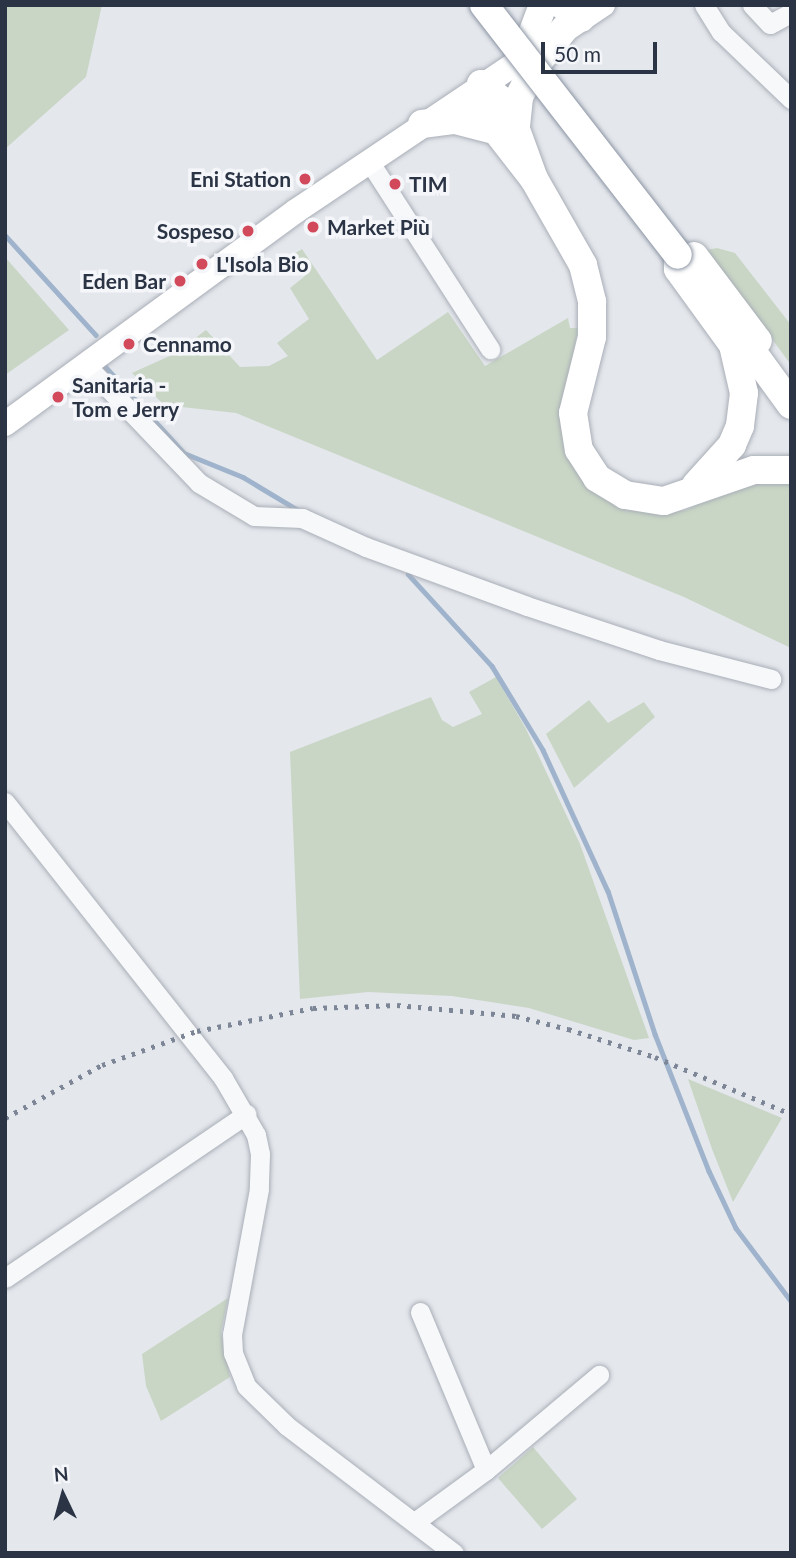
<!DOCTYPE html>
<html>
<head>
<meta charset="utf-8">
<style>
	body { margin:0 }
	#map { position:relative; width:796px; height:1558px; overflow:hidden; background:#e4e7ec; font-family:Lato,sans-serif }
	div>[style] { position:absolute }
	.green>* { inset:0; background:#c9d6c5 }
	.stream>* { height:4.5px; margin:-2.25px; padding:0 2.25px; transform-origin:2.25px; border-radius:2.25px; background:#9fb4cc }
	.roads { filter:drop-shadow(0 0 2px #a9aeb7) drop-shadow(0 0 2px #a9aeb7) }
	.minor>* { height:19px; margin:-9.5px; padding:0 9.5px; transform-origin:9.5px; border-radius:9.5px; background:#f7f8fa }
	.major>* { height:24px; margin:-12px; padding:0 12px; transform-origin:12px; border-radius:12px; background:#fff }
	.highway>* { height:28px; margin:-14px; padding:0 14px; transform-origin:14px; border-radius:14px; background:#fff }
	.rail>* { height:4.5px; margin-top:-2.25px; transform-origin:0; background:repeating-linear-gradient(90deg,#7d8696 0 3.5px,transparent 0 10.5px) }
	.bridges { filter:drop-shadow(0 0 2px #8b94a3) drop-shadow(0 0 2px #8b94a3) }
	.highway-bridge>* { height:28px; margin:-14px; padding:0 14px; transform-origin:14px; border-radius:14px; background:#fff }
	.dots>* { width:19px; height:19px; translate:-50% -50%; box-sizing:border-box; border:4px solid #f4f6f9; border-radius:50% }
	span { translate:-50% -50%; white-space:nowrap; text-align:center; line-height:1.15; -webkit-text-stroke:7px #f4f6f9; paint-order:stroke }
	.poi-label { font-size:21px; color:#2b3445; font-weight:700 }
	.right { translate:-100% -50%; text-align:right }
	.left { translate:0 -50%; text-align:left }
	.frame { position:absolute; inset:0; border:7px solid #2b3445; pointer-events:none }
	.north { position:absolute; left:28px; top:1460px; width:70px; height:70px; -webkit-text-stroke:5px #f4f6f9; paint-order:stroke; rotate:355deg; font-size:19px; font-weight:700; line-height:28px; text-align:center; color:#2b3445 }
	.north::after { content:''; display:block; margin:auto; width:24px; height:32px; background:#2b3445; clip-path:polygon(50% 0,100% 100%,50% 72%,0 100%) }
	.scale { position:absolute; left:541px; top:42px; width:116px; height:32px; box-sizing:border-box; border:4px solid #2b3445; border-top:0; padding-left:9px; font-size:21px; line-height:24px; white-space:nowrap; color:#2b3445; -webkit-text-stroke:5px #f4f6f9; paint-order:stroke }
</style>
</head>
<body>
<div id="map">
	<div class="green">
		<div style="clip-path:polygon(5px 5px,102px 5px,86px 77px,5px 149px)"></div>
		<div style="clip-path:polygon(717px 248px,735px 253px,791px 325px,791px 365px,707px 250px)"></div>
		<div style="clip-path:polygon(302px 249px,377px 360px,448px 312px,485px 366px,568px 318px,570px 328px,578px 328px,566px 402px,617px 504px,663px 514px,686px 510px,740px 484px,791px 478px,791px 648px,684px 597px,236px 413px,164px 405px,132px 373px,174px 354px,206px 330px,240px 367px,269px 366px,288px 356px,277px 343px,309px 319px,290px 288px,305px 276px,292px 255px)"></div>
		<div style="clip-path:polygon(5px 257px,69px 330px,5px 375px)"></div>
		<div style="clip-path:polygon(496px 677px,526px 729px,580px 844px,649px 1038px,634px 1040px,529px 1008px,452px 996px,368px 992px,300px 999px,290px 752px,431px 697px,442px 720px,453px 727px,482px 714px,469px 692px)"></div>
		<div style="clip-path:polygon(589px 700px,608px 723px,644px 702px,655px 717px,574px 788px,546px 734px)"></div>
		<div style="clip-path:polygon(688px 1079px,782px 1118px,733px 1202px,712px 1149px)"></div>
		<div style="clip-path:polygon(228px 1298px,221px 1332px,230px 1377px,161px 1421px,146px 1386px,142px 1354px)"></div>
		<div style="clip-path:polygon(533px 1447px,577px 1499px,542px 1529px,498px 1478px)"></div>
	</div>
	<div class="stream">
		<div style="left:5px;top:235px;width:135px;rotate:47.7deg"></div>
		<div style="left:103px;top:364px;width:120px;rotate:47.7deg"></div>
		<div style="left:184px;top:453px;width:64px;rotate:22.1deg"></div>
		<div style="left:243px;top:477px;width:64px;rotate:31deg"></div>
		<div style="left:408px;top:574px;width:125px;rotate:47.6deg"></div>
		<div style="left:492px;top:666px;width:98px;rotate:58.7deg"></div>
		<div style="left:543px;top:750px;width:155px;rotate:65.3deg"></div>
		<div style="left:608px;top:891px;width:151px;rotate:71.8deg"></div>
		<div style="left:655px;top:1034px;width:147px;rotate:68.5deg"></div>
		<div style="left:709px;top:1171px;width:63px;rotate:64.7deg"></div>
		<div style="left:736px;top:1228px;width:91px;rotate:53deg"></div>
	</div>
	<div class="roads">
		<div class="minor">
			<div style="left:704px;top:5px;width:32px;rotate:58deg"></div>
			<div style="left:721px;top:32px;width:97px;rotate:43.7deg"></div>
			<div style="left:752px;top:5px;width:26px;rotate:47deg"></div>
			<div style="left:770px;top:24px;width:24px;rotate:-28deg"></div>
			<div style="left:369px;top:161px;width:224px;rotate:57.2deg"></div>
			<div style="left:85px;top:364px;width:165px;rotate:46.2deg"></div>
			<div style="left:199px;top:483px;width:64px;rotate:31deg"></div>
			<div style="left:254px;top:516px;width:48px;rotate:2.4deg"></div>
			<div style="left:302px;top:518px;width:70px;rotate:24.4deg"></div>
			<div style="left:366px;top:547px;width:171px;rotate:20.1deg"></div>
			<div style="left:527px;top:606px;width:139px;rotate:18.4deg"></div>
			<div style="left:659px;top:650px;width:116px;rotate:14.5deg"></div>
			<div style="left:5px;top:802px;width:352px;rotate:51.7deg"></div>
			<div style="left:223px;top:1078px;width:66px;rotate:59.9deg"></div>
			<div style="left:256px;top:1135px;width:19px;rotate:78deg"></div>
			<div style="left:260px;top:1154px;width:35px;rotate:92deg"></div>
			<div style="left:259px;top:1189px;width:147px;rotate:100.5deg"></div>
			<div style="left:232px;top:1334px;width:19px;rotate:87deg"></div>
			<div style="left:233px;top:1353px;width:35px;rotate:68deg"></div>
			<div style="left:246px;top:1386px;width:57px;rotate:44.3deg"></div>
			<div style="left:287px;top:1426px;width:210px;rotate:37.3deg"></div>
			<div style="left:5px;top:1278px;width:292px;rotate:-34.2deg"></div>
			<div style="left:420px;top:1312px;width:171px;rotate:67.3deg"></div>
			<div style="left:416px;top:1521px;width:87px;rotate:-36.1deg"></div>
			<div style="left:486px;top:1470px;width:148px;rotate:-40.1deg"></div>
		</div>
		<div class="major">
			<div style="left:5px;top:424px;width:361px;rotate:-36.2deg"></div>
			<div style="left:296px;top:211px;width:370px;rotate:-33.9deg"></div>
		</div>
		<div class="highway">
			<div style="left:562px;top:5px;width:23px;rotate:34deg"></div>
			<div style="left:525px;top:53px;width:51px;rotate:-69.4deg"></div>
			<div style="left:422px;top:124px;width:33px;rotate:-7deg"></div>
			<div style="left:455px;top:120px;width:40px;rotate:14.4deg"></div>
			<div style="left:516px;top:126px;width:29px;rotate:-84deg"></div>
			<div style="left:519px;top:97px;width:35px;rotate:-63deg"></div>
			<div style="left:535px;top:66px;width:47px;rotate:-51.9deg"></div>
			<div style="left:534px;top:179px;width:79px;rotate:-110deg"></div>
			<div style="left:507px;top:105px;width:33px;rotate:-141deg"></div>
			<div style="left:481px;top:84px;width:27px;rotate:90deg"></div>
			<div style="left:481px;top:111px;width:86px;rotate:52.1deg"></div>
			<div style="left:534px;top:179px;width:99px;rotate:60.3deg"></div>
			<div style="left:583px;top:265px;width:38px;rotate:76deg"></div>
			<div style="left:592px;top:302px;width:35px;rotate:90deg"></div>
			<div style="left:592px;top:337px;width:78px;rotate:104deg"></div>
			<div style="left:573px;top:413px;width:37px;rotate:81deg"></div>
			<div style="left:579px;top:450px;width:33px;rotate:57deg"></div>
			<div style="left:597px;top:478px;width:33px;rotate:31deg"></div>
			<div style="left:625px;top:495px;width:39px;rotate:9deg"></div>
			<div style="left:664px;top:501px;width:95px;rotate:-19deg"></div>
			<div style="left:754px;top:470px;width:37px"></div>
			<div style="left:678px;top:255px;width:14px;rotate:90deg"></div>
			<div style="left:678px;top:269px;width:94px;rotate:54.1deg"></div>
			<div style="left:733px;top:345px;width:49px;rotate:77.1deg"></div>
			<div style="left:744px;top:393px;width:33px;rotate:97deg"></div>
			<div style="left:740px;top:426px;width:21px;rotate:113deg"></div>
			<div style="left:732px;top:445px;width:54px;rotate:132deg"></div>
			<div style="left:694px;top:256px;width:106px;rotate:53deg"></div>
			<div style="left:738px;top:332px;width:90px;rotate:54deg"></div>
		</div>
	</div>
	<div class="rail">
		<div style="left:5px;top:1118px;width:111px;rotate:-28.7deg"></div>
		<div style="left:102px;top:1065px;width:101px;rotate:-19.7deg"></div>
		<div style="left:197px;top:1031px;width:118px;rotate:-11.2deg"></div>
		<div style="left:313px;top:1008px;width:84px;rotate:-2deg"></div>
		<div style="left:397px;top:1005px;width:120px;rotate:5.3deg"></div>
		<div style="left:516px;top:1016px;width:54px;rotate:14deg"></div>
		<div style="left:568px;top:1029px;width:91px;rotate:17.8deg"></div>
		<div style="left:655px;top:1057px;width:147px;rotate:22.7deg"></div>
	</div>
	<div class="bridges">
		<div class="highway-bridge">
			<div style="left:484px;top:5px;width:316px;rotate:52.2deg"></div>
		</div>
	</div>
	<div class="dots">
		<div style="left:305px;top:179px;background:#d1495b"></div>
		<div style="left:395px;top:184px;background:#d1495b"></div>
		<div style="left:313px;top:227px;background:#d1495b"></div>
		<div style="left:248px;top:231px;background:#d1495b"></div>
		<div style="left:202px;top:264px;background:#d1495b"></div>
		<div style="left:180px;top:281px;background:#d1495b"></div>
		<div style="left:129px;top:344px;background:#d1495b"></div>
		<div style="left:58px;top:397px;background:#d1495b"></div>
	</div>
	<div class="poi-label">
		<span class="right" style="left:291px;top:179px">Eni Station</span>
		<span class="left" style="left:409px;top:184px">TIM</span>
		<span class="left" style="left:327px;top:227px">Market Più</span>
		<span class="right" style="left:234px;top:231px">Sospeso</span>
		<span class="left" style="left:216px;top:264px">L'Isola Bio</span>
		<span class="right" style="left:166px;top:281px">Eden Bar</span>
		<span class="left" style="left:143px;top:344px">Cennamo</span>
		<span class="left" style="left:72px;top:397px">Sanitaria -<br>Tom e Jerry</span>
	</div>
	<div class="frame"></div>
	<div class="north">N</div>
	<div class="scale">50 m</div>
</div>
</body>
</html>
